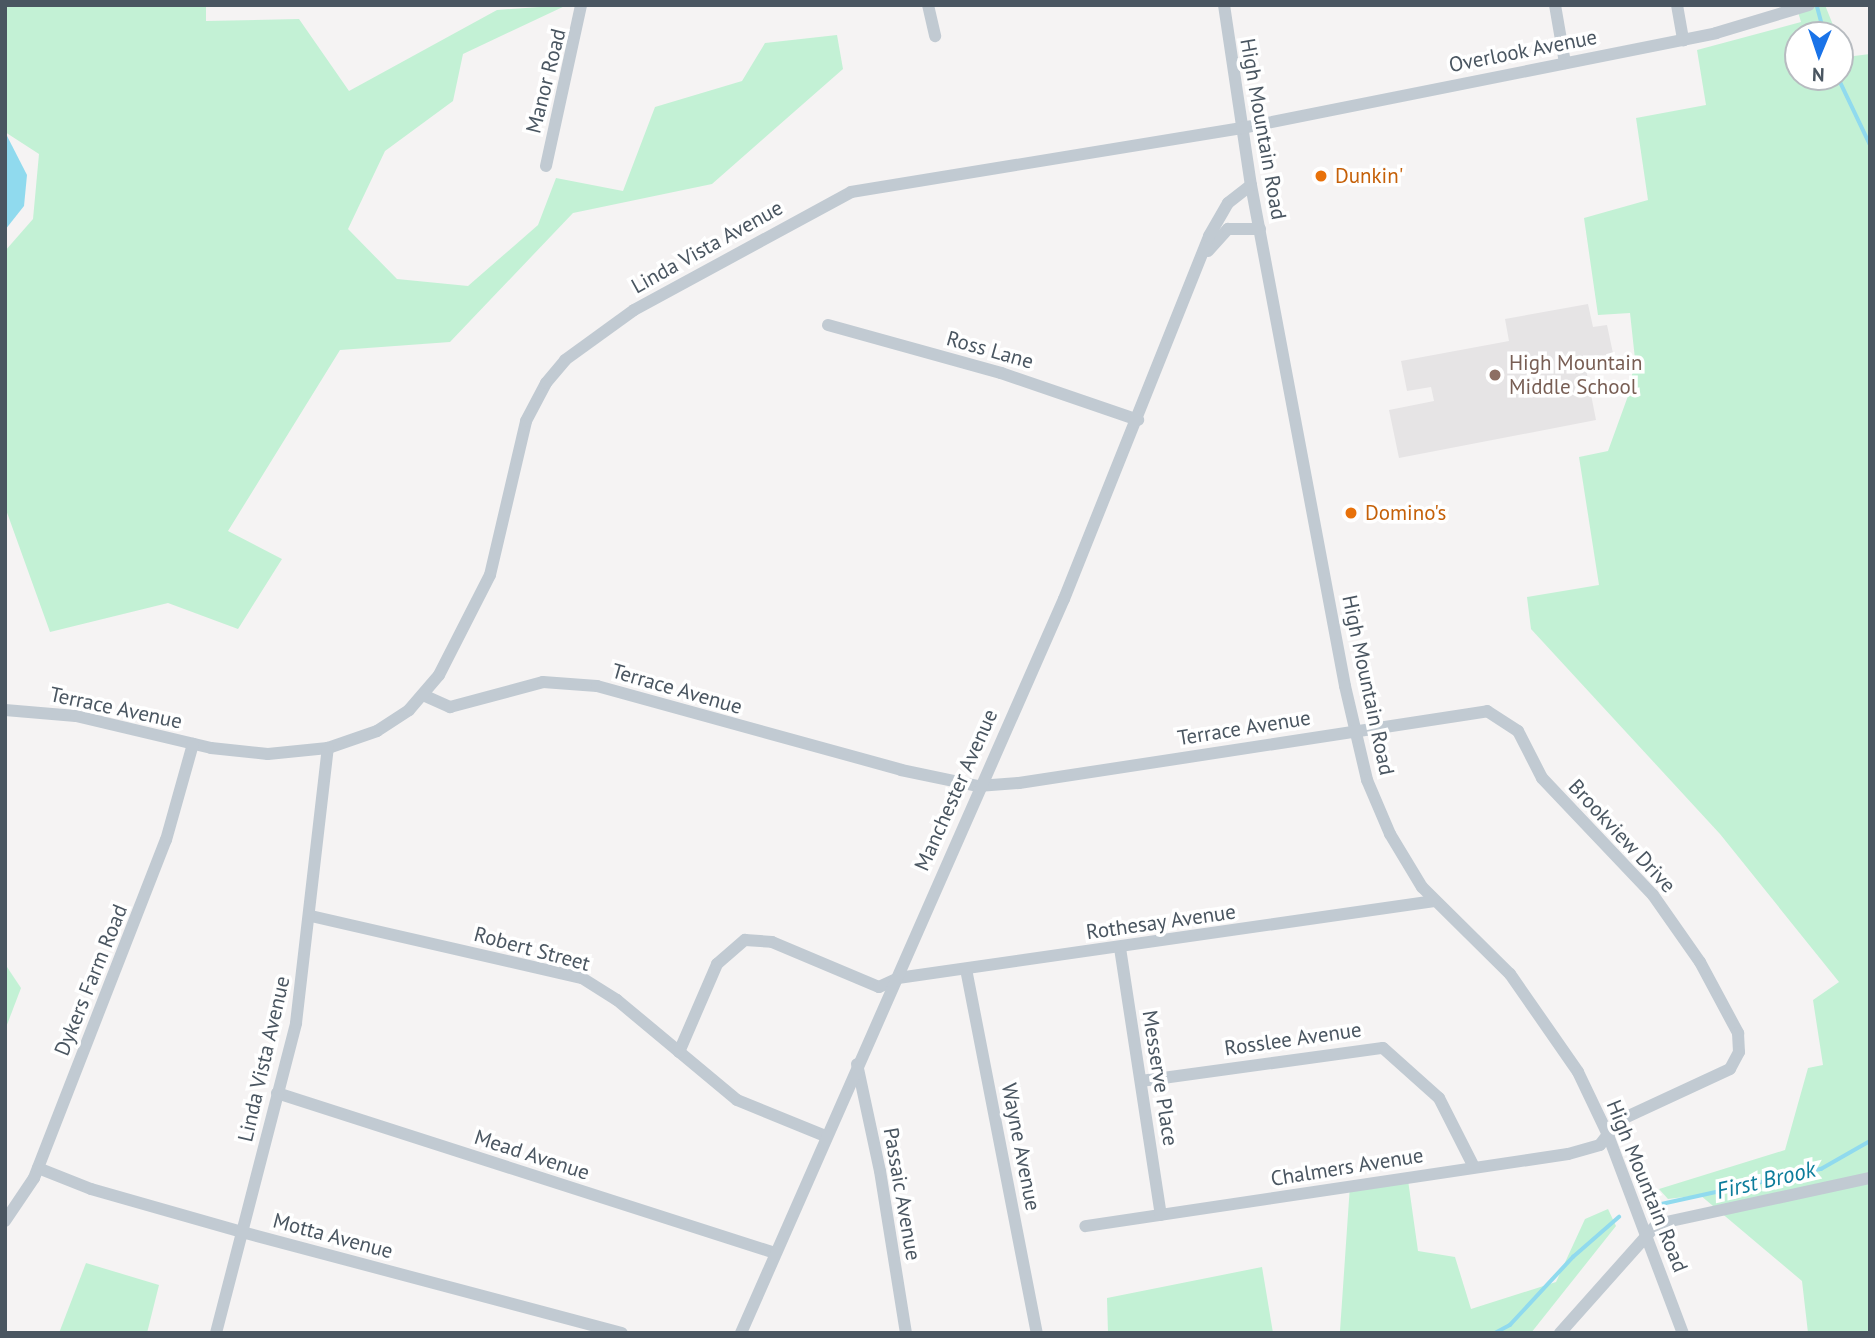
<!DOCTYPE html>
<html>
<head>
<meta charset="utf-8">
<style>
	body { margin:0 }
	#map { position:relative; width:1875px; height:1338px; overflow:hidden; background:#f5f3f3; font-family:"PT Sans",sans-serif }
	div>[style] { position:absolute }
	.education>* { inset:0; background:#e6e4e5 }
	.green>* { inset:0; background:#c3f1d5 }
	.water>* { inset:0; background:#90daee }
	.stream>* { height:3.5px; margin:-1.75px; padding:0 1.75px; transform-origin:1.75px; border-radius:1.75px; background:#90daee }
	.minor>* { height:12px; margin:-6px; padding:0 6px; transform-origin:6px; border-radius:6px; background:#c1cad2 }
	.dots>* { width:19px; height:19px; translate:-50% -50%; box-sizing:border-box; border:4px solid #fff; border-radius:50% }
	span { translate:-50% -50%; white-space:nowrap; text-align:center; line-height:1.15; -webkit-text-stroke:7px #fff; paint-order:stroke }
	.street-label { font-size:21px; color:#4a5661 }
	.food-label { font-size:21px; color:#c56008 }
	.left { translate:0 -50%; text-align:left }
	.education-label { font-size:21px; color:#785e54 }
	.water-label { font-size:23px; color:#0c7c9b; font-style:italic }
	.frame { position:absolute; inset:0; border:7px solid #4a5661; pointer-events:none }
	.north { position:absolute; left:1784px; top:21px; width:70px; height:70px; box-sizing:border-box; background:#fff; border:2px solid #b7bbc0; border-radius:50%; rotate:182deg; font-size:19px; font-weight:700; line-height:28px; text-align:center; color:#4a5661 }
	.north::after { content:''; display:block; margin:auto; width:24px; height:32px; background:#1a73e8; clip-path:polygon(50% 0,100% 100%,50% 72%,0 100%) }
</style>
</head>
<body>
<div id="map">
	<div class="education">
		<div style="clip-path:polygon(1588px 304px,1593px 327px,1607px 325px,1614px 358px,1585px 364px,1596px 420px,1399px 458px,1389px 410px,1434px 401px,1431px 387px,1407px 391px,1401px 361px,1509px 341px,1505px 319px)"></div>
	</div>
	<div class="green">
		<div style="clip-path:polygon(5px 5px,206px 5px,206px 21px,299px 19px,349px 91px,497px 10px,567px 5px,463px 54px,453px 101px,385px 151px,348px 229px,397px 279px,468px 286px,538px 225px,556px 178px,623px 191px,655px 107px,742px 81px,765px 43px,837px 35px,843px 69px,712px 184px,573px 213px,450px 342px,340px 350px,228px 531px,282px 559px,238px 629px,168px 603px,50px 632px,5px 507px,5px 251px,33px 219px,39px 154px,5px 132px)"></div>
		<div style="clip-path:polygon(1796px 5px,1825px 5px,1837px 35px,1798px 35px,1798px 77px,1840px 77px,1840px 42px,1846px 57px,1870px 54px,1870px 1333px,1808px 1333px,1802px 1281px,1700px 1195px,1668px 1199px,1659px 1189px,1785px 1150px,1808px 1068px,1823px 1065px,1813px 1000px,1839px 982px,1720px 834px,1531px 629px,1527px 597px,1599px 585px,1579px 457px,1608px 451px,1628px 396px,1635px 359px,1630px 313px,1598px 315px,1584px 218px,1648px 200px,1636px 118px,1706px 105px,1697px 50px,1801px 22px)"></div>
		<div style="clip-path:polygon(5px 964px,21px 988px,5px 1030px)"></div>
		<div style="clip-path:polygon(1408px 1180px,1418px 1251px,1455px 1257px,1471px 1309px,1556px 1282px,1585px 1219px,1608px 1209px,1616px 1226px,1531px 1333px,1335px 1333px,1340px 1331px,1350px 1185px)"></div>
		<div style="clip-path:polygon(86px 1263px,159px 1285px,147px 1333px,59px 1333px)"></div>
		<div style="clip-path:polygon(1262px 1267px,1273px 1333px,1108px 1333px,1107px 1298px)"></div>
	</div>
	<div class="water">
		<div style="clip-path:polygon(5px 132px,27px 175px,24px 206px,5px 230px)"></div>
	</div>
	<div class="stream">
		<div style="left:1817px;top:5px;width:31px;rotate:75deg"></div>
		<div style="left:1838px;top:77px;width:74px;rotate:64.5deg"></div>
		<div style="left:1657px;top:1205px;width:168px;rotate:-12.4deg"></div>
		<div style="left:1821px;top:1169px;width:56px;rotate:-29.7deg"></div>
		<div style="left:1495px;top:1333px;width:17px;rotate:-28deg"></div>
		<div style="left:1510px;top:1325px;width:93px;rotate:-47.2deg"></div>
		<div style="left:1573px;top:1257px;width:61px;rotate:-41deg"></div>
	</div>
	<div class="minor">
		<div style="left:928px;top:5px;width:32px;rotate:77deg"></div>
		<div style="left:1224px;top:5px;width:182px;rotate:81.5deg"></div>
		<div style="left:1251px;top:185px;width:510px;rotate:79.37deg"></div>
		<div style="left:1345px;top:686px;width:97px;rotate:76.8deg"></div>
		<div style="left:1367px;top:780px;width:59px;rotate:66.9deg"></div>
		<div style="left:1390px;top:834px;width:62px;rotate:58.9deg"></div>
		<div style="left:1422px;top:887px;width:124px;rotate:44.7deg"></div>
		<div style="left:1510px;top:974px;width:119px;rotate:55.2deg"></div>
		<div style="left:1578px;top:1072px;width:70px;rotate:64.5deg"></div>
		<div style="left:1608px;top:1135px;width:212px;rotate:69.3deg"></div>
		<div style="left:1555px;top:5px;width:59px;rotate:80.2deg"></div>
		<div style="left:1677px;top:5px;width:36px;rotate:80deg"></div>
		<div style="left:546px;top:166px;width:165px;rotate:-77.7deg"></div>
		<div style="left:1208px;top:251px;width:30px;rotate:-48deg"></div>
		<div style="left:1228px;top:229px;width:32px"></div>
		<div style="left:828px;top:325px;width:180px;rotate:15.5deg"></div>
		<div style="left:1001px;top:373px;width:145px;rotate:18.9deg"></div>
		<div style="left:423px;top:695px;width:30px;rotate:24deg"></div>
		<div style="left:450px;top:707px;width:96px;rotate:-15deg"></div>
		<div style="left:543px;top:682px;width:54px;rotate:4.2deg"></div>
		<div style="left:597px;top:686px;width:315px;rotate:15.4deg"></div>
		<div style="left:901px;top:770px;width:79px;rotate:11.7deg"></div>
		<div style="left:978px;top:786px;width:41px;rotate:-4.2deg"></div>
		<div style="left:1019px;top:783px;width:474px;rotate:-8.7deg"></div>
		<div style="left:1487px;top:711px;width:37px;rotate:33deg"></div>
		<div style="left:1518px;top:731px;width:53px;rotate:62.9deg"></div>
		<div style="left:1542px;top:778px;width:161px;rotate:46.5deg"></div>
		<div style="left:1653px;top:895px;width:82px;rotate:55deg"></div>
		<div style="left:1700px;top:962px;width:81px;rotate:61.8deg"></div>
		<div style="left:1738px;top:1033px;width:19px;rotate:87deg"></div>
		<div style="left:1739px;top:1052px;width:19px;rotate:118deg"></div>
		<div style="left:1730px;top:1069px;width:123px;rotate:155.1deg"></div>
		<div style="left:1618px;top:1121px;width:30px;rotate:127deg"></div>
		<div style="left:1600px;top:1145px;width:33px;rotate:164deg"></div>
		<div style="left:1568px;top:1154px;width:488px;rotate:171.5deg"></div>
		<div style="left:5px;top:710px;width:71px;rotate:4.8deg"></div>
		<div style="left:76px;top:716px;width:139px;rotate:13.3deg"></div>
		<div style="left:211px;top:748px;width:57px;rotate:6deg"></div>
		<div style="left:268px;top:754px;width:60px;rotate:-5.7deg"></div>
		<div style="left:328px;top:748px;width:52px;rotate:-19.1deg"></div>
		<div style="left:377px;top:731px;width:38px;rotate:-33deg"></div>
		<div style="left:409px;top:710px;width:46px;rotate:-49.4deg"></div>
		<div style="left:439px;top:675px;width:112px;rotate:-63deg"></div>
		<div style="left:490px;top:575px;width:158px;rotate:-76.8deg"></div>
		<div style="left:526px;top:421px;width:43px;rotate:-62.2deg"></div>
		<div style="left:546px;top:383px;width:30px;rotate:-50deg"></div>
		<div style="left:565px;top:360px;width:85px;rotate:-35.9deg"></div>
		<div style="left:634px;top:310px;width:247px;rotate:-28.5deg"></div>
		<div style="left:851px;top:192px;width:396px;rotate:-9.3deg"></div>
		<div style="left:1242px;top:128px;width:483px;rotate:-11.3deg"></div>
		<div style="left:1716px;top:33px;width:97px;rotate:-16.8deg"></div>
		<div style="left:311px;top:916px;width:278px;rotate:12.9deg"></div>
		<div style="left:582px;top:978px;width:41px;rotate:32.2deg"></div>
		<div style="left:617px;top:1000px;width:156px;rotate:39.8deg"></div>
		<div style="left:737px;top:1100px;width:95px;rotate:22.2deg"></div>
		<div style="left:1120px;top:948px;width:270px;rotate:81.3deg"></div>
		<div style="left:966px;top:969px;width:371px;rotate:79deg"></div>
		<div style="left:679px;top:1052px;width:96px;rotate:-66.6deg"></div>
		<div style="left:717px;top:964px;width:37px;rotate:-41deg"></div>
		<div style="left:745px;top:940px;width:27px;rotate:4deg"></div>
		<div style="left:772px;top:942px;width:116px;rotate:22.8deg"></div>
		<div style="left:879px;top:987px;width:21px;rotate:-25deg"></div>
		<div style="left:898px;top:978px;width:542px;rotate:-8.17deg"></div>
		<div style="left:857px;top:1064px;width:109px;rotate:77.9deg"></div>
		<div style="left:880px;top:1171px;width:164px;rotate:80.9deg"></div>
		<div style="left:1141px;top:1081px;width:244px;rotate:-7.8deg"></div>
		<div style="left:1383px;top:1048px;width:75px;rotate:41.8deg"></div>
		<div style="left:1439px;top:1098px;width:77px;rotate:63.1deg"></div>
		<div style="left:277px;top:1093px;width:523px;rotate:17.81deg"></div>
		<div style="left:38px;top:1168px;width:57px;rotate:21.6deg"></div>
		<div style="left:91px;top:1189px;width:157px;rotate:15.9deg"></div>
		<div style="left:242px;top:1232px;width:393px;rotate:14.9deg"></div>
		<div style="left:5px;top:1221px;width:52px;rotate:-56deg"></div>
		<div style="left:34px;top:1178px;width:363px;rotate:-68.7deg"></div>
		<div style="left:166px;top:840px;width:100px;rotate:-74.3deg"></div>
		<div style="left:216px;top:1333px;width:320px;rotate:-75.5deg"></div>
		<div style="left:296px;top:1023px;width:277px;rotate:-83.4deg"></div>
		<div style="left:741px;top:1333px;width:802px;rotate:-66.25deg"></div>
		<div style="left:1064px;top:599px;width:391px;rotate:-68.2deg"></div>
		<div style="left:1209px;top:236px;width:38px;rotate:-60deg"></div>
		<div style="left:1228px;top:203px;width:29px;rotate:-38deg"></div>
		<div style="left:1560px;top:1333px;width:146px;rotate:-48.3deg"></div>
		<div style="left:1657px;top:1224px;width:218px;rotate:-12.2deg"></div>
	</div>
	<div class="dots">
		<div style="left:1321px;top:176px;background:#e8710a"></div>
		<div style="left:1495px;top:375px;background:#8d6e63"></div>
		<div style="left:1351px;top:513px;background:#e8710a"></div>
	</div>
	<div class="street-label">
		<span style="left:1523px;top:51px;rotate:-11deg">Overlook Avenue</span>
		<span style="left:546px;top:81px;rotate:-76deg">Manor Road</span>
		<span style="left:1263px;top:129px;rotate:80deg">High Mountain Road</span>
		<span style="left:707px;top:247px;rotate:-29deg">Linda Vista Avenue</span>
		<span style="left:990px;top:350px;rotate:16deg">Ross Lane</span>
		<span style="left:1368px;top:685px;rotate:78deg">High Mountain Road</span>
		<span style="left:677px;top:689px;rotate:16deg">Terrace Avenue</span>
		<span style="left:116px;top:708px;rotate:12deg">Terrace Avenue</span>
		<span style="left:1244px;top:728px;rotate:-9deg">Terrace Avenue</span>
		<span style="left:956px;top:790px;rotate:-66deg">Manchester Avenue</span>
		<span style="left:1622px;top:836px;rotate:47deg">Brookview Drive</span>
		<span style="left:1161px;top:922px;rotate:-8deg">Rothesay Avenue</span>
		<span style="left:532px;top:949px;rotate:15deg">Robert Street</span>
		<span style="left:91px;top:980px;rotate:-68deg">Dykers Farm Road</span>
		<span style="left:1293px;top:1039px;rotate:-8deg">Rosslee Avenue</span>
		<span style="left:264px;top:1059px;rotate:-77deg">Linda Vista Avenue</span>
		<span style="left:1160px;top:1078px;rotate:81deg">Messerve Place</span>
		<span style="left:1021px;top:1147px;rotate:79deg">Wayne Avenue</span>
		<span style="left:532px;top:1155px;rotate:18deg">Mead Avenue</span>
		<span style="left:1347px;top:1167px;rotate:-9deg">Chalmers Avenue</span>
		<span style="left:1647px;top:1186px;rotate:68deg">High Mountain Road</span>
		<span style="left:902px;top:1194px;rotate:80deg">Passaic Avenue</span>
		<span style="left:333px;top:1236px;rotate:15deg">Motta Avenue</span>
	</div>
	<div class="food-label">
		<span class="left" style="left:1335px;top:176px">Dunkin'</span>
		<span class="left" style="left:1365px;top:513px">Domino's</span>
	</div>
	<div class="education-label">
		<span class="left" style="left:1509px;top:375px">High Mountain<br>Middle School</span>
	</div>
	<div class="water-label">
		<span style="left:1766px;top:1180px;rotate:-13deg">First Brook</span>
	</div>
	<div class="frame"></div>
	<div class="north">N</div>
</div>
</body>
</html>
